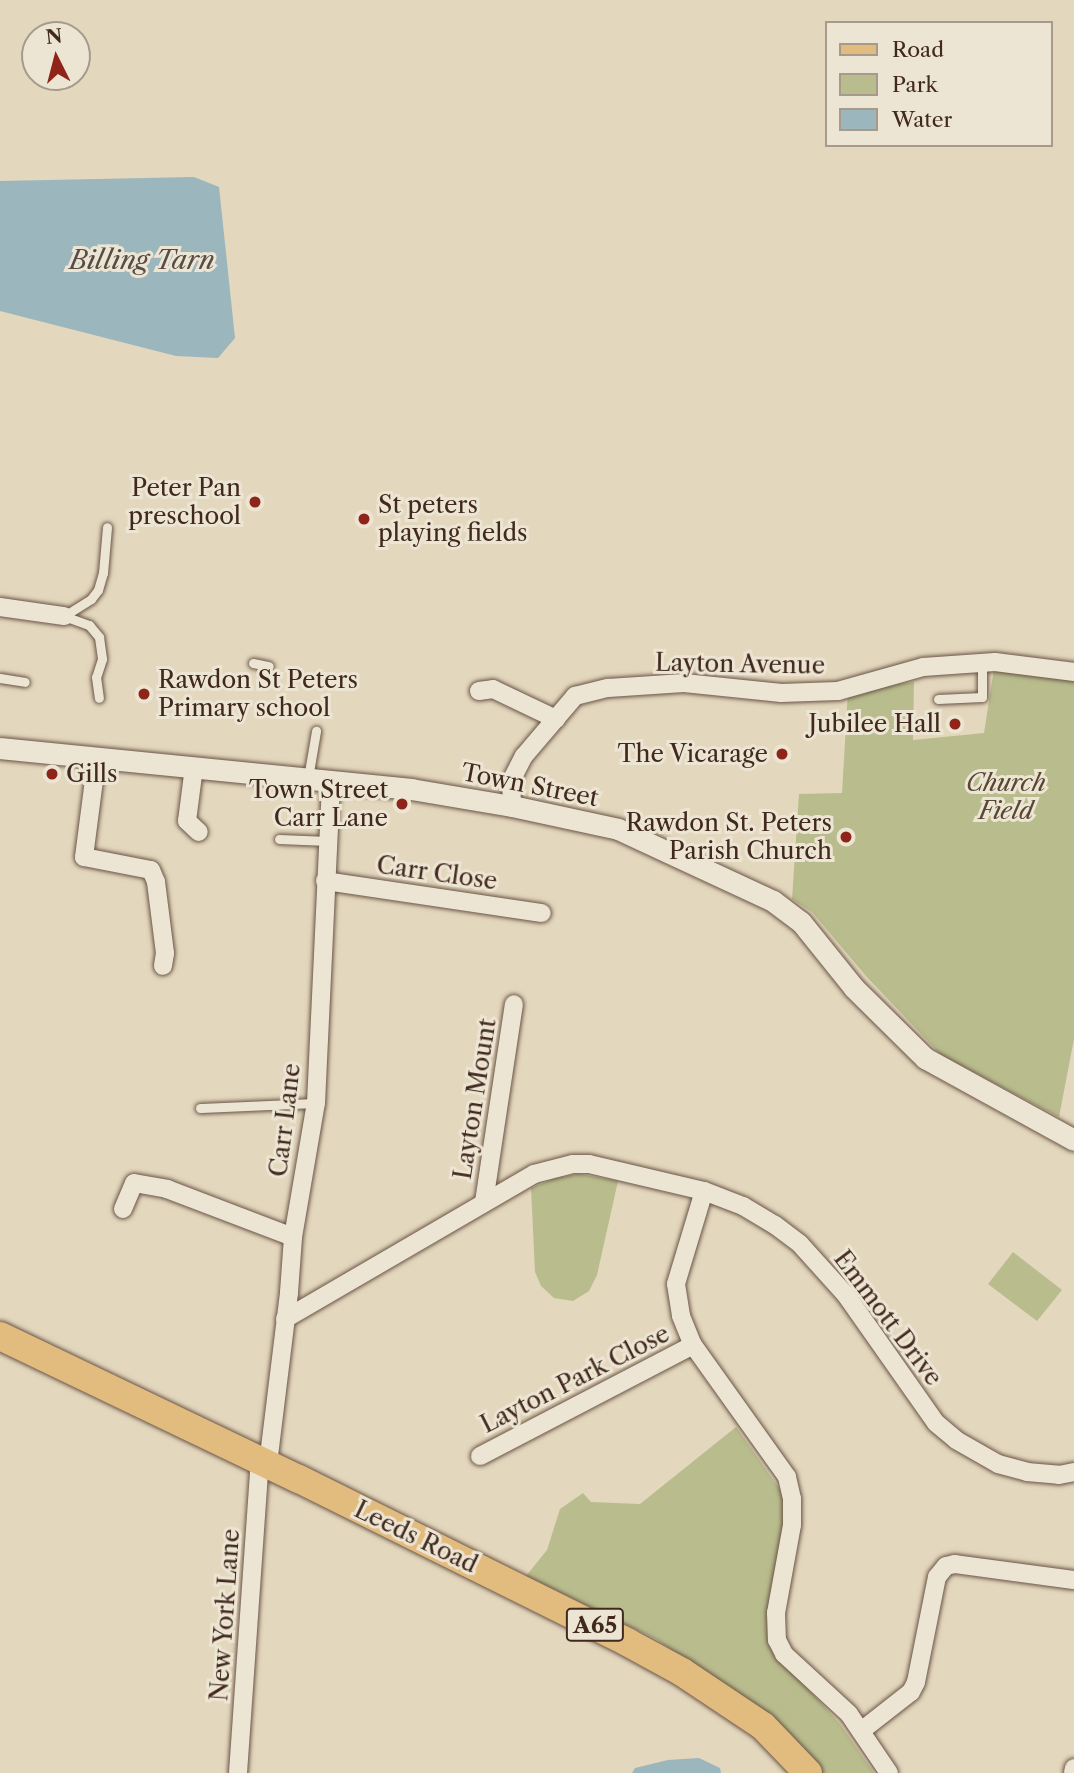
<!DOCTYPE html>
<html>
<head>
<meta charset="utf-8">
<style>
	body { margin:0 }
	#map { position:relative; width:1074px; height:1773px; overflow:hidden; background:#e3d7bd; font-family:"Libre Caslon Text",serif }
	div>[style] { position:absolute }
	.green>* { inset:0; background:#b9bd8d }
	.water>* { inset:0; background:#9bb6bd }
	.roads { filter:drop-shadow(0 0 2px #6a5446) drop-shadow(0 0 2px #6a5446) }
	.service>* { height:9px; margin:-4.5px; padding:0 4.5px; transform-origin:4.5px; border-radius:4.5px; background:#ede5d4 }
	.minor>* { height:18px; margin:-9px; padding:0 9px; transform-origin:9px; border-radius:9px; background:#ede5d4 }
	.tertiary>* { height:21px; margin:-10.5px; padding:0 10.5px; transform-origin:10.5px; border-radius:10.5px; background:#ede5d4 }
	.primary>* { height:28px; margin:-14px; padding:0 14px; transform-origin:14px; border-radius:14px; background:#e2bc7e }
	.dots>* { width:19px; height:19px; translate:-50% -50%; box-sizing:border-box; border:4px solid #ede5d4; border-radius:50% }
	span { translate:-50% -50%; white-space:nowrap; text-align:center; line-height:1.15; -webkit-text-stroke:6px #ede5d4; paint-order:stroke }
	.shield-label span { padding:2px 5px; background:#ede5d4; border:2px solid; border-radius:5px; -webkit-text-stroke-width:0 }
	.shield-label { font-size:23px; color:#41291e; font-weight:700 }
	.poi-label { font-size:24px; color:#41291e }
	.right { translate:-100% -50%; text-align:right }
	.left { translate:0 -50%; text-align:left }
	.street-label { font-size:24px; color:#41291e }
	.park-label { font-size:24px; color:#594734; font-style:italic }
	.water-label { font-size:26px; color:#584c46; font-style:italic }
	.legend { position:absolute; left:825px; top:21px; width:228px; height:126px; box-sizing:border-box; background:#ede5d4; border:2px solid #a89a8b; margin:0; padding:9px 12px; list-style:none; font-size:21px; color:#41291e }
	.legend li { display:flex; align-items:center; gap:14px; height:35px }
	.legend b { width:35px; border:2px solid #a89a8b }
	.north { position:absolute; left:21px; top:21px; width:70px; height:70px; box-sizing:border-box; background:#ede5d4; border:2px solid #a89a8b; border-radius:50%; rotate:354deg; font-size:19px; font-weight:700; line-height:28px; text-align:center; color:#41291e }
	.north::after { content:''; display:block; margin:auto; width:24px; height:32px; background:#8f2418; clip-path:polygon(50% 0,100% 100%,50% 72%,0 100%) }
</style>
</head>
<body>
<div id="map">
	<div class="green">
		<div style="clip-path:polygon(995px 662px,1074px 672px,1074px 1039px,1059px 1117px,941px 1055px,866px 976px,812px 912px,792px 899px,799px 794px,842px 793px,848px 691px,914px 682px,913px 740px,984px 733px)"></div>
		<div style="clip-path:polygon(579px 1174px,618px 1181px,597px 1275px,589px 1291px,573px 1301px,554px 1298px,541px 1286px,535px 1272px,531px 1188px,556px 1178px)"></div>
		<div style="clip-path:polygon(1013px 1252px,1062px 1290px,1037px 1321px,988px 1284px)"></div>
		<div style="clip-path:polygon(736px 1427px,781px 1491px,786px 1517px,768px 1620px,769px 1646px,840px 1724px,874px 1773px,821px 1773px,731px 1691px,656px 1639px,526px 1576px,547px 1550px,560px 1509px,583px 1493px,591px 1502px,640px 1504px)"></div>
	</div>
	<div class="water">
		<div style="clip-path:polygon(194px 177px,219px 187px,235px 338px,218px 358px,176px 356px,0 311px,0 181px)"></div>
		<div style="clip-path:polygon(699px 1758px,720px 1768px,721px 1773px,632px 1773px,635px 1768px,668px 1760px)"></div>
	</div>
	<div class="roads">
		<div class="service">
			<div style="left:64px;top:616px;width:32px;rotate:-32deg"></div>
			<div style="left:91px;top:599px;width:11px;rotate:-52deg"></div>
			<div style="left:98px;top:590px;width:18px;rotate:-74deg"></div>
			<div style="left:103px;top:573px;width:46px;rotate:-85deg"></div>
			<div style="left:64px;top:616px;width:27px;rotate:20deg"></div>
			<div style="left:89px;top:625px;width:16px;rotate:50deg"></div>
			<div style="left:99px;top:637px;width:22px;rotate:82deg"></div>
			<div style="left:102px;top:659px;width:19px;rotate:108deg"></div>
			<div style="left:96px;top:677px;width:21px;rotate:82deg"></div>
			<div style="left:253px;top:663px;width:16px;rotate:11deg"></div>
			<div style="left:0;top:678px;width:25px;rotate:9deg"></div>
			<div style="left:938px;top:699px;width:44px;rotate:-2.6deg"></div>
			<div style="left:982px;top:697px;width:34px;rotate:-90deg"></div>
			<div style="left:308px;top:778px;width:48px;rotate:-80.3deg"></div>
			<div style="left:279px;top:839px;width:49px;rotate:2.3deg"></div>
			<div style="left:200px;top:1108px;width:116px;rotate:-2.5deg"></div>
		</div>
		<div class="minor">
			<div style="left:0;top:607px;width:65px;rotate:8deg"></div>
			<div style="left:479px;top:691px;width:14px;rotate:-8deg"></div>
			<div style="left:493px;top:689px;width:70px;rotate:25.5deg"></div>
			<div style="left:97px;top:757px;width:101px;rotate:97.4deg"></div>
			<div style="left:84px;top:857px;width:68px;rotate:11deg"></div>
			<div style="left:151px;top:870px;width:13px;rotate:67deg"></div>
			<div style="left:156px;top:882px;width:72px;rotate:82.8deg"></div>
			<div style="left:165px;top:953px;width:13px;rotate:99deg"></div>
			<div style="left:194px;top:767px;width:54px;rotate:97.4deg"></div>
			<div style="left:187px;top:821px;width:16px;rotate:43deg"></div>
			<div style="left:512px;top:806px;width:25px;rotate:-92deg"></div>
			<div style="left:511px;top:781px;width:28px;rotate:-63deg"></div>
			<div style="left:524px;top:756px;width:79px;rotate:-49.6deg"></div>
			<div style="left:575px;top:696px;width:34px;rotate:-14deg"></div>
			<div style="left:608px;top:688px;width:76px;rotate:-3.8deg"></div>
			<div style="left:684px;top:683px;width:98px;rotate:5.9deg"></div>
			<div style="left:781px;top:693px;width:57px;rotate:-2deg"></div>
			<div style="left:838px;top:691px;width:88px;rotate:-15.8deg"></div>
			<div style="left:923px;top:667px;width:72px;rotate:-4deg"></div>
			<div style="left:995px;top:662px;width:80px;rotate:7.2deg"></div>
			<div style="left:325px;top:881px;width:219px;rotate:8.4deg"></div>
			<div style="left:704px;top:1191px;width:97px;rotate:106.8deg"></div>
			<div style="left:676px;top:1284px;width:32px;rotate:81deg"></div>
			<div style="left:681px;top:1316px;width:31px;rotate:68deg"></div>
			<div style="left:693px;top:1345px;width:162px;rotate:54.5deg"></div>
			<div style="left:787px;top:1477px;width:23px;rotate:77deg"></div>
			<div style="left:792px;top:1499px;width:26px;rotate:90deg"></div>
			<div style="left:792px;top:1525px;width:89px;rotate:100.3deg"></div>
			<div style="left:776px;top:1613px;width:27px;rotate:88deg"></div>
			<div style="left:777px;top:1640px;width:16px;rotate:63deg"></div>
			<div style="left:784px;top:1654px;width:88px;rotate:42.7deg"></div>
			<div style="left:849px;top:1714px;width:71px;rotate:55.9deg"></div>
			<div style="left:484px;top:1202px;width:200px;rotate:-81.4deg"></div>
			<div style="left:123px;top:1209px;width:28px;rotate:-67deg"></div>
			<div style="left:134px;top:1183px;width:34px;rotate:10deg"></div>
			<div style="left:167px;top:1189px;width:135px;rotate:20.9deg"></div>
			<div style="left:285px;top:1319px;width:288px;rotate:-30.2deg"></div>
			<div style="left:534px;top:1174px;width:40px;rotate:-14.4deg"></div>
			<div style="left:573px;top:1164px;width:16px"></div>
			<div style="left:589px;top:1164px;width:118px;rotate:13.2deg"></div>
			<div style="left:704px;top:1191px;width:42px;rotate:21deg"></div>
			<div style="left:743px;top:1206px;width:37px;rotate:31deg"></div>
			<div style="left:775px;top:1225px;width:31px;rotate:37deg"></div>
			<div style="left:800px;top:1244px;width:69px;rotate:48deg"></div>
			<div style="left:846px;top:1295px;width:156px;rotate:54.9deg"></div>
			<div style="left:936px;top:1423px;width:26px;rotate:40deg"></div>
			<div style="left:956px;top:1440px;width:48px;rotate:29.7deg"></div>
			<div style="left:998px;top:1464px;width:30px;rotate:15deg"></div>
			<div style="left:1027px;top:1472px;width:32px;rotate:5deg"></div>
			<div style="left:1059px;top:1475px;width:15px;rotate:-11deg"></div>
			<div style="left:480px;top:1456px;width:240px;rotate:-27.5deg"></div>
			<div style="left:268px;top:1464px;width:173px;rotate:-83deg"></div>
			<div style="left:289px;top:1292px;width:55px;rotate:-85.8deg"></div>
			<div style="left:293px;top:1237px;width:136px;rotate:-80.3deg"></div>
			<div style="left:316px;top:1103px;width:322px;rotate:-87.3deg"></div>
			<div style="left:861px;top:1731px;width:63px;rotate:-38deg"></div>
			<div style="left:911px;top:1692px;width:11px;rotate:-63deg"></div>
			<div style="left:916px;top:1682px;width:107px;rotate:-78.7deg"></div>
			<div style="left:937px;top:1577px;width:14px;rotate:-51deg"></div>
			<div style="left:946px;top:1566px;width:9px;rotate:-13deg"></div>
			<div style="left:955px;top:1564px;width:120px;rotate:7.7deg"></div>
			<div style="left:238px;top:1773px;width:314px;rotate:-86deg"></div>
			<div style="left:1073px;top:1773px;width:5px;rotate:-79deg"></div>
		</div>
		<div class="tertiary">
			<div style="left:0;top:748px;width:413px;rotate:5.7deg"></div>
			<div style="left:411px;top:789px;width:102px;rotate:9.6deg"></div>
			<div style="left:512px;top:806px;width:108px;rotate:12.2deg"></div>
			<div style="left:618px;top:829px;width:171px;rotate:24.9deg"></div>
			<div style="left:773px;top:901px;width:35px;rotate:37deg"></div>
			<div style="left:801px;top:922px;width:85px;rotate:51.2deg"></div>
			<div style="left:854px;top:988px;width:100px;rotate:44.6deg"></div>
			<div style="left:925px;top:1058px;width:170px;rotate:28.8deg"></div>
		</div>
		<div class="primary">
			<div style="left:0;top:1336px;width:331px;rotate:25.6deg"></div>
			<div style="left:299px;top:1479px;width:366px;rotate:26.4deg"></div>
			<div style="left:627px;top:1642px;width:63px;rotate:28.6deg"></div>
			<div style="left:682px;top:1672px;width:97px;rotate:33.7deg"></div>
			<div style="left:763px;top:1726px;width:65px;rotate:46.2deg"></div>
		</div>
	</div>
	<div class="dots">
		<div style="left:255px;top:502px;background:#8f2418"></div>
		<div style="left:364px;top:519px;background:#8f2418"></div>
		<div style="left:144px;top:694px;background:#8f2418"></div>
		<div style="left:955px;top:724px;background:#8f2418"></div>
		<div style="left:782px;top:754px;background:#8f2418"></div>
		<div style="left:52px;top:774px;background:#8f2418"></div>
		<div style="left:402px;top:804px;background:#8f2418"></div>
		<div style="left:846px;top:837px;background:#8f2418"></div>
	</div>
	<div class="shield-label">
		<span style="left:595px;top:1625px">A65</span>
	</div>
	<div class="poi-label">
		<span class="right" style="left:241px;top:502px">Peter Pan<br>preschool</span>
		<span class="left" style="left:378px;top:519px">St peters<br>playing fields</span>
		<span class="left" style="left:158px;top:694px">Rawdon St Peters<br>Primary school</span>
		<span class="right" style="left:941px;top:724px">Jubilee Hall</span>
		<span class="right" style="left:768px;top:754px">The Vicarage</span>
		<span class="left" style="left:66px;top:774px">Gills</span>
		<span class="right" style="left:388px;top:804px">Town Street<br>Carr Lane</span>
		<span class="right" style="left:832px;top:837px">Rawdon St. Peters<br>Parish Church</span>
	</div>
	<div class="street-label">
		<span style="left:740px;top:664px;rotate:1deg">Layton Avenue</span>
		<span style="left:530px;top:785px;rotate:11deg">Town Street</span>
		<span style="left:437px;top:873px;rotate:8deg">Carr Close</span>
		<span style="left:475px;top:1099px;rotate:-81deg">Layton Mount</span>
		<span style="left:285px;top:1120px;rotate:-83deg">Carr Lane</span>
		<span style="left:888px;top:1318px;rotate:53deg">Emmott Drive</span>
		<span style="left:575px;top:1379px;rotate:-27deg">Layton Park Close</span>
		<span style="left:416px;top:1537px;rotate:26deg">Leeds Road</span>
		<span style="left:225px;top:1615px;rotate:-86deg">New York Lane</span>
	</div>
	<div class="park-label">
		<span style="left:1006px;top:797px">Church<br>Field</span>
	</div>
	<div class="water-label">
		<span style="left:142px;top:261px">Billing Tarn</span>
	</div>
	<ul class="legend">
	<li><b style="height:9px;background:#e2bc7e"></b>Road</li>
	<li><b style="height:19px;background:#b9bd8d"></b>Park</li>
	<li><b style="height:19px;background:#9bb6bd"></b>Water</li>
	</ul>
	<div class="north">N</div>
</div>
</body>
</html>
